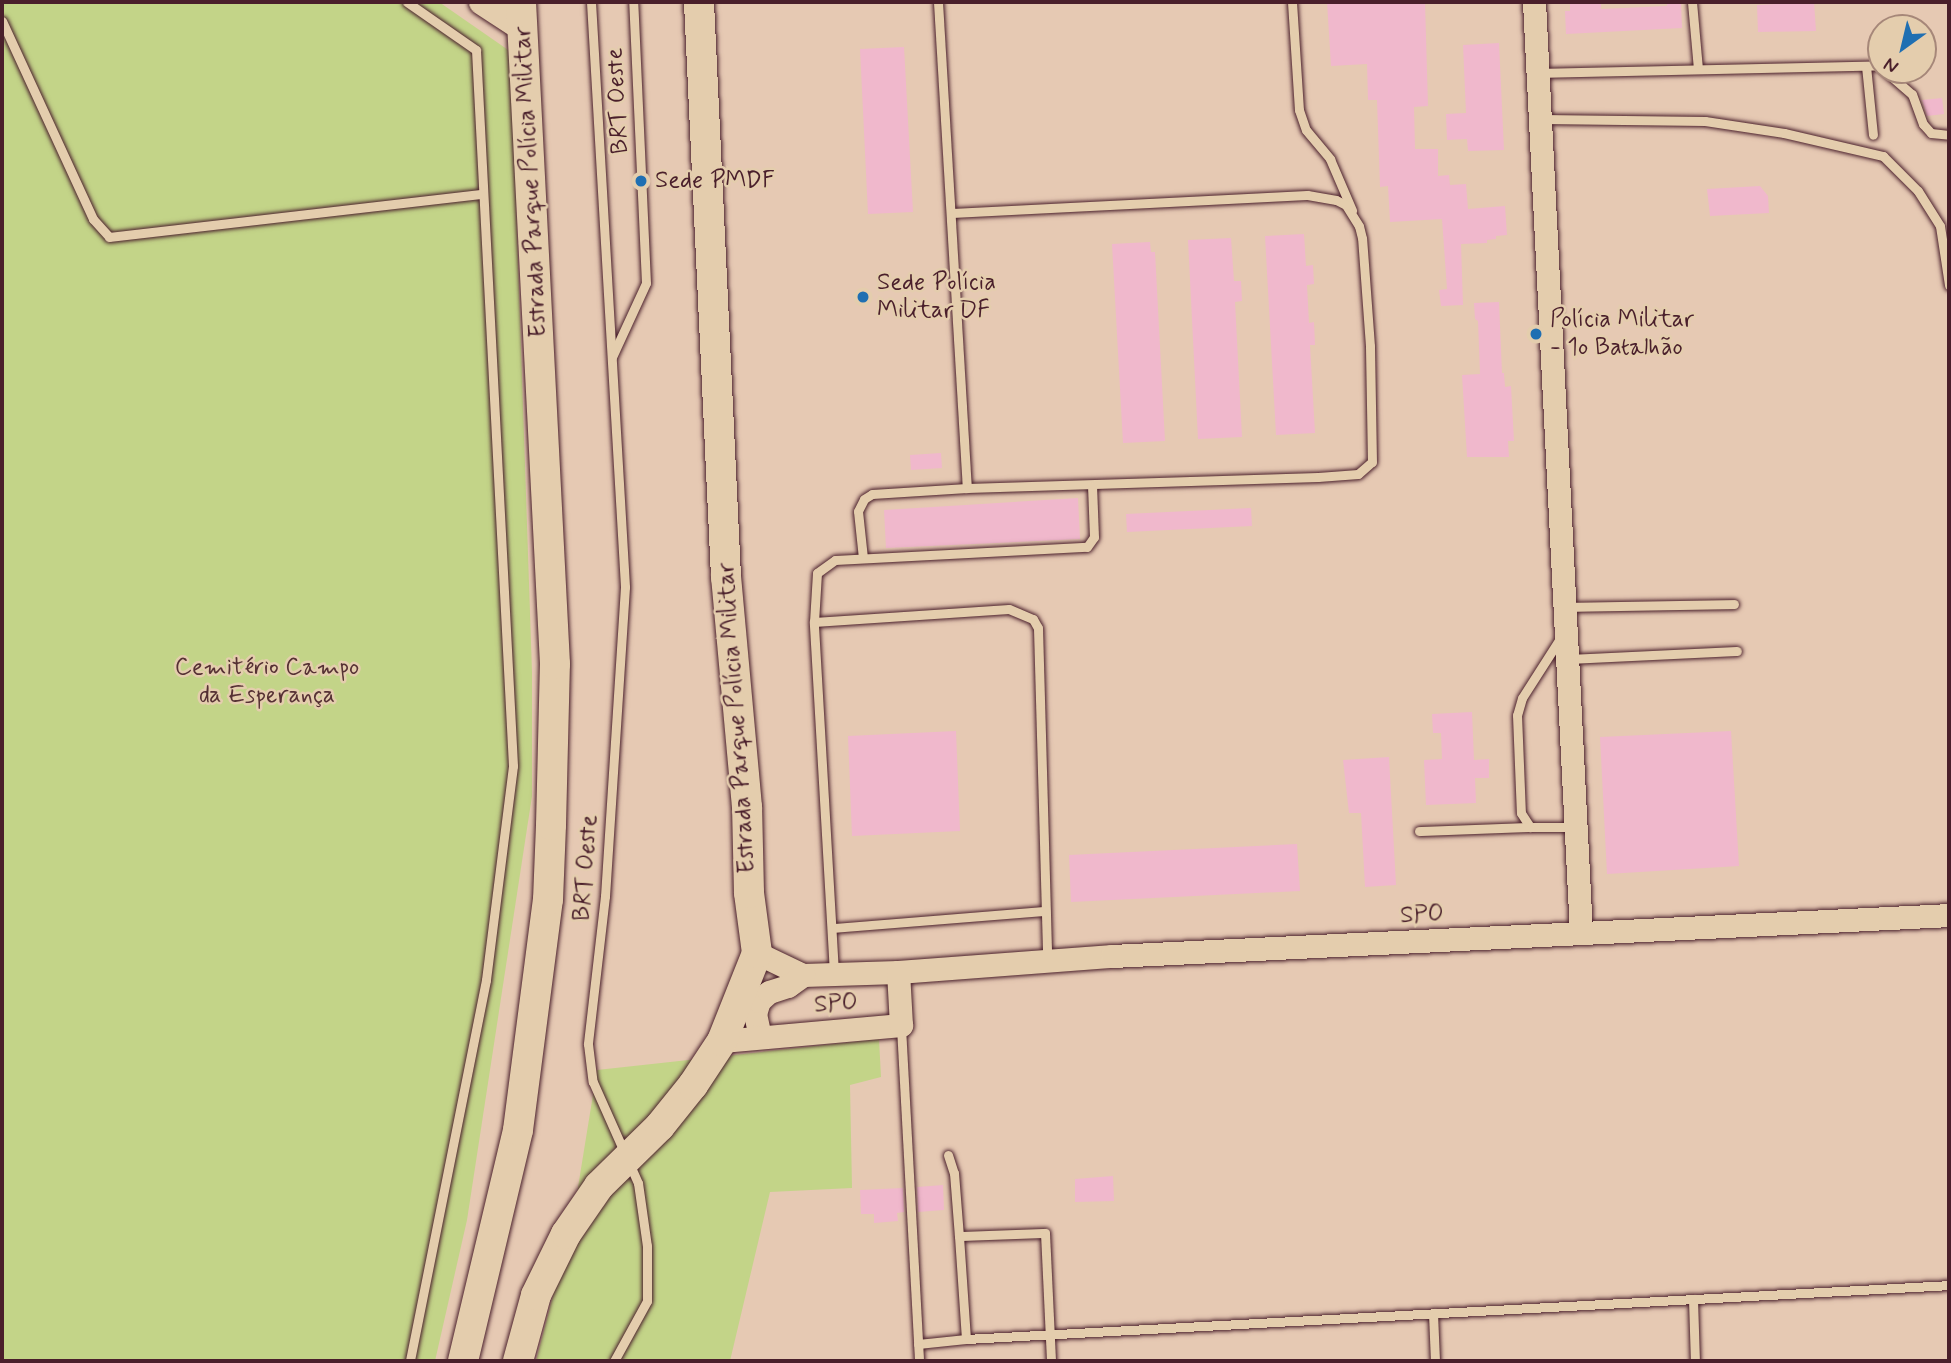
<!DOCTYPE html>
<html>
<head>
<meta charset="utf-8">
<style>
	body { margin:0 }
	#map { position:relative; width:1951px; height:1363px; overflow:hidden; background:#e6c9b3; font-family:Mynerve,sans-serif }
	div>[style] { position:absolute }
	.green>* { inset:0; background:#c3d488 }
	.building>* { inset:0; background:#f0b8cc }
	.roads { filter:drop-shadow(0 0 2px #4a1f2b) drop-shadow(0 0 2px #4a1f2b) }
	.service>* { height:9px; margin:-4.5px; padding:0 4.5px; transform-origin:4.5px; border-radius:4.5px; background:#e4cdad }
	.tertiary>* { height:23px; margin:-11.5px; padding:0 11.5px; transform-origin:11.5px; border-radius:11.5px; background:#e4cdad }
	.secondary>* { height:26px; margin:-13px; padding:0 13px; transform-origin:13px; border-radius:13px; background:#e4cdad }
	.primary>* { height:30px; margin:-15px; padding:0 15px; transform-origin:15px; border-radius:15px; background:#e4cdad }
	.dots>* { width:19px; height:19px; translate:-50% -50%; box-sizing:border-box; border:4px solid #e4cdad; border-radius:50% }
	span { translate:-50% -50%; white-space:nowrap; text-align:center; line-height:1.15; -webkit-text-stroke:5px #e4cdad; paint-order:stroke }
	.street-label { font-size:24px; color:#4a1f2b }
	.poi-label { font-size:24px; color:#4a1f2b }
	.left { translate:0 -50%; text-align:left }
	.park-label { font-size:24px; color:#563134 }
	.frame { position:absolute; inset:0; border:4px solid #4a1f2b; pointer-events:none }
	.north { position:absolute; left:1867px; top:14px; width:70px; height:70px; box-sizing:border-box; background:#e4cdad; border:2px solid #a68779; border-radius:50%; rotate:214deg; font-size:19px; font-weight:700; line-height:28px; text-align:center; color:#4a1f2b }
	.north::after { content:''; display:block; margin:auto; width:24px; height:32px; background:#1f6fb2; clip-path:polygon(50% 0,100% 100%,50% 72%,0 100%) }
</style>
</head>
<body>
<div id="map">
	<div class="green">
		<div style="clip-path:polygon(2px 2px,439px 2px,511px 52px,532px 672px,532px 796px,467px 1220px,435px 1361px,2px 1361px)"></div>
		<div style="clip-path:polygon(879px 1039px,881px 1077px,850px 1085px,852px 1188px,770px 1192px,730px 1361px,536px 1361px,573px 1218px,597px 1070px)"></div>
	</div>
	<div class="building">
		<div style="clip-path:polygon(1327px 2px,1425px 2px,1428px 106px,1414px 107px,1415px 149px,1438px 149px,1438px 176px,1449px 175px,1450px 185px,1466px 184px,1468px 209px,1505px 206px,1507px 235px,1496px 236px,1496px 239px,1487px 240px,1487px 243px,1461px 244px,1463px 305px,1441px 306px,1439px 290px,1447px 289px,1442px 219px,1390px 222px,1388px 186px,1380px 187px,1377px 100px,1368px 100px,1367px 64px,1331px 66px)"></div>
		<div style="clip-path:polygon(1570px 2px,1601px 2px,1601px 9px,1667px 6px,1667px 2px,1681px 2px,1682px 28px,1566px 34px,1565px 11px,1570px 11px)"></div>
		<div style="clip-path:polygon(1814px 2px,1816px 31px,1758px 32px,1757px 5px)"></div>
		<div style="clip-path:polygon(1499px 43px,1504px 150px,1468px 151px,1467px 139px,1447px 140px,1446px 114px,1466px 113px,1463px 45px)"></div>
		<div style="clip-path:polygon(904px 47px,913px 212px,868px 214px,860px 49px)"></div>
		<div style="clip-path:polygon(1942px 98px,1944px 114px,1927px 116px,1922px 100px)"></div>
		<div style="clip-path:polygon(1760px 186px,1768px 196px,1769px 213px,1710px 216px,1707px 189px)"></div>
		<div style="clip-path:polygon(1304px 234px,1306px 266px,1313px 265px,1314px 284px,1307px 285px,1309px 323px,1314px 322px,1315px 345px,1310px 345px,1315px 433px,1276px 435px,1265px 236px)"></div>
		<div style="clip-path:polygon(1231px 238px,1234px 281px,1241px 281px,1242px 301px,1235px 302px,1242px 437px,1198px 439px,1188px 240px)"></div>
		<div style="clip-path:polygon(1150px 242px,1151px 252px,1155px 252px,1165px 441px,1123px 443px,1112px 244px)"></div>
		<div style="clip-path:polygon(1499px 302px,1502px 373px,1504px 373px,1505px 387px,1511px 386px,1514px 441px,1508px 441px,1509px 457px,1467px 457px,1462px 375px,1480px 374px,1478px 321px,1475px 319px,1474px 303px)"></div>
		<div style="clip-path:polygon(941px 453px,942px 468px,911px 470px,910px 455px)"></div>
		<div style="clip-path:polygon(1078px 498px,1080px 539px,886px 548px,884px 510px)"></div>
		<div style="clip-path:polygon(1251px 508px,1252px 526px,1127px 532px,1126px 514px)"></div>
		<div style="clip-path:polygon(1472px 712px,1474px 760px,1489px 759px,1489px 778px,1475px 778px,1476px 803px,1426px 805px,1424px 760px,1442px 759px,1441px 733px,1433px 733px,1432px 714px)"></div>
		<div style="clip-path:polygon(956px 731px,960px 831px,852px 836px,848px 736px)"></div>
		<div style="clip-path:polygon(1731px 731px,1739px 866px,1607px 874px,1600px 737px)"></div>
		<div style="clip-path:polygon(1389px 757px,1396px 885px,1365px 887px,1361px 813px,1349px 813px,1343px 760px)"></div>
		<div style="clip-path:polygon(1297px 844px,1300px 891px,1071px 902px,1069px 855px)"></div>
		<div style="clip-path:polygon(1113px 1176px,1114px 1201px,1075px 1202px,1075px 1179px)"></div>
		<div style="clip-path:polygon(943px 1185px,944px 1210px,918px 1212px,917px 1187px)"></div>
		<div style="clip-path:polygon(903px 1188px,904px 1212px,897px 1213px,898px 1221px,874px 1223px,874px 1214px,861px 1214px,860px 1190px)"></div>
	</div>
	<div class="roads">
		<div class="service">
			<div style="left:407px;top:2px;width:84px;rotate:34.8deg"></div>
			<div style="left:476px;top:50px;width:717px;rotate:87.04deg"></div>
			<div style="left:513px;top:766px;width:216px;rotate:97.2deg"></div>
			<div style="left:486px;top:980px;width:389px;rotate:101.3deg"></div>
			<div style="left:591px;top:2px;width:586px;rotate:86.67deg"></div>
			<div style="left:625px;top:587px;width:310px;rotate:93.7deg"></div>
			<div style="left:605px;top:896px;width:149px;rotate:96.6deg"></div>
			<div style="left:588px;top:1044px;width:38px;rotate:83deg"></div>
			<div style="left:593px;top:1082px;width:111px;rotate:66deg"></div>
			<div style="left:638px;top:1183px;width:64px;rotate:81.9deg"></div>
			<div style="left:647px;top:1246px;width:55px;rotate:90deg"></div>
			<div style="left:647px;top:1301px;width:68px;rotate:118.8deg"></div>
			<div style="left:938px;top:2px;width:487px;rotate:86.6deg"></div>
			<div style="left:1292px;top:2px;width:108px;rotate:86.3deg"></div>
			<div style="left:1299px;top:110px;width:21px;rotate:71deg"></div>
			<div style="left:1306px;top:130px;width:38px;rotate:50deg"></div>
			<div style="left:1330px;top:159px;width:56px;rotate:66.7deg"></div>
			<div style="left:1692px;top:2px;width:67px;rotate:84.9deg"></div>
			<div style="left:2px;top:21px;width:218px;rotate:65.3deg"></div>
			<div style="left:93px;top:219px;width:24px;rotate:48deg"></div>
			<div style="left:109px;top:237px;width:376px;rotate:-6.6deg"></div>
			<div style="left:1866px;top:66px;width:69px;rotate:84.2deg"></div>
			<div style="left:1884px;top:70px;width:37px;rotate:41deg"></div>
			<div style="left:1912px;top:94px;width:32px;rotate:70deg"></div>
			<div style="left:1923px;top:124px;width:12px;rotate:48deg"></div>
			<div style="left:1931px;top:133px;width:18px;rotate:6deg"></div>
			<div style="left:1540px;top:73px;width:341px;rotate:-1.3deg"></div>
			<div style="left:1542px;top:119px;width:163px;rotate:0.7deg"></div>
			<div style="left:1705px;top:121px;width:80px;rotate:8.6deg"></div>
			<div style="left:1784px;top:133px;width:102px;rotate:13.1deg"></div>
			<div style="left:1883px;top:156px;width:49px;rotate:45deg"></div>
			<div style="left:1918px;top:191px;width:41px;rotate:57.8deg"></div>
			<div style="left:1940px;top:226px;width:60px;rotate:81.3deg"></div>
			<div style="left:612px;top:357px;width:81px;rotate:-65.3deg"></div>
			<div style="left:646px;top:283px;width:281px;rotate:-92.6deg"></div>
			<div style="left:863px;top:558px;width:47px;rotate:-96.1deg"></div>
			<div style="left:858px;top:511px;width:13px;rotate:-63deg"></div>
			<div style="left:864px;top:499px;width:9px;rotate:-32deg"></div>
			<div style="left:872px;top:494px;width:95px;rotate:-3.6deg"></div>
			<div style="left:967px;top:488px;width:351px;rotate:-1.8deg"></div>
			<div style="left:1318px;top:477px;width:40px;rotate:-4.3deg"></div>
			<div style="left:1358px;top:474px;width:18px;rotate:-41deg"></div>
			<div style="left:1372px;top:462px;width:116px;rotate:-91deg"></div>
			<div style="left:1370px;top:346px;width:108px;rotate:-94.2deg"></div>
			<div style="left:1362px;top:238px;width:12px;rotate:-104deg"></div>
			<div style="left:1359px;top:226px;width:25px;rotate:-122deg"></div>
			<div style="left:1346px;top:205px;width:11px;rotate:-153deg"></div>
			<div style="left:1336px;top:200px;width:29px;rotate:-170deg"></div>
			<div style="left:1307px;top:195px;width:356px;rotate:177.1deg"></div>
			<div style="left:1566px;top:607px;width:168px;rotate:-1deg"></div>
			<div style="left:814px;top:622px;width:195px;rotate:-3.8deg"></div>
			<div style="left:1009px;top:609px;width:26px;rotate:23deg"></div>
			<div style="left:1033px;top:619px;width:10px;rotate:61deg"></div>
			<div style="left:1038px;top:628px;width:332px;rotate:88.4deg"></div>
			<div style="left:1561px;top:637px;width:72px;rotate:122.6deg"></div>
			<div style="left:1522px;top:698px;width:18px;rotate:106deg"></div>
			<div style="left:1517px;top:715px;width:98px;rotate:87.7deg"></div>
			<div style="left:1521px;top:813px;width:17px;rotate:57deg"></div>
			<div style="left:1530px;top:827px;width:44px"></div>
			<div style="left:1568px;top:659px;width:169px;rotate:-2.7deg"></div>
			<div style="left:1419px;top:831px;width:111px;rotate:-2.1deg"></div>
			<div style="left:833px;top:928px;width:213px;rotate:-4.6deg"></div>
			<div style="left:834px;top:973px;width:352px;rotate:-93.3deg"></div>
			<div style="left:814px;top:622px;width:49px;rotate:-86.5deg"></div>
			<div style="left:817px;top:573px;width:22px;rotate:-36deg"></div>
			<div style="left:835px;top:560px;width:252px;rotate:-3deg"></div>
			<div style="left:1087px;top:547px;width:12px;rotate:-55deg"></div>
			<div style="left:1094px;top:537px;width:51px;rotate:-92.2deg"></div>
			<div style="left:901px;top:1027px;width:334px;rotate:86.9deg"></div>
			<div style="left:948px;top:1155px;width:19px;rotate:72deg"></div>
			<div style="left:954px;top:1173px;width:63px;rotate:85.5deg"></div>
			<div style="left:1693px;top:1299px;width:62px;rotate:88.2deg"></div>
			<div style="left:1433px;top:1313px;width:48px;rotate:87.6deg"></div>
			<div style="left:966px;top:1339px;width:103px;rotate:-93.9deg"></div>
			<div style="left:959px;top:1236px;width:86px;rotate:-2deg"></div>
			<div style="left:1045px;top:1233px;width:128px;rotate:87.3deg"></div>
			<div style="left:918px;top:1344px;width:48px;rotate:-5.9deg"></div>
			<div style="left:966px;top:1339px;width:984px;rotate:-3.14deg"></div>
		</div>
		<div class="tertiary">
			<div style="left:1534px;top:2px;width:932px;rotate:87.11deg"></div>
			<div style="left:757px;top:953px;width:51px;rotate:25.6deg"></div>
			<div style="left:803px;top:975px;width:95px;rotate:-1.8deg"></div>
			<div style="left:898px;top:972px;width:215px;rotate:-4.3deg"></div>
			<div style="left:1112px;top:956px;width:838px;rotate:-2.8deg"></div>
			<div style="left:760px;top:1037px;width:24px;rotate:-102deg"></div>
			<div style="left:755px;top:1014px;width:14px;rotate:-73deg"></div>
			<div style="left:759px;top:1001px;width:13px;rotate:-42deg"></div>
			<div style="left:769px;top:992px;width:20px;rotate:-18deg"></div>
			<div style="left:788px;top:986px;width:19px;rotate:-36deg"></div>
			<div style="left:722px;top:1041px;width:180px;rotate:-5.1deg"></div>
			<div style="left:901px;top:1025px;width:53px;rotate:-93.2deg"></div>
		</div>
		<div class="secondary">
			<div style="left:482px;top:2px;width:48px;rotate:33deg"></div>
		</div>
		<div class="primary">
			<div style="left:463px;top:1361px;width:237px;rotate:-76.6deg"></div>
			<div style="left:518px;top:1130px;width:232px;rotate:-82.6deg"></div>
			<div style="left:548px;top:900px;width:75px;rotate:-87.7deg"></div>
			<div style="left:551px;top:825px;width:161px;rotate:-88.6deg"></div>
			<div style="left:555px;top:664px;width:663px;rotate:-92.94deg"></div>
			<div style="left:518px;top:1361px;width:68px;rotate:-74.7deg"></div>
			<div style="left:536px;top:1295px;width:68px;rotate:-63.8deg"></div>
			<div style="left:566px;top:1234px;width:58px;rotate:-55.5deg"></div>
			<div style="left:599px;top:1186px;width:86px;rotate:-44.5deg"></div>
			<div style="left:660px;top:1126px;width:53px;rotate:-51.2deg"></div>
			<div style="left:693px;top:1085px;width:53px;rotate:-56.6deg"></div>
			<div style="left:722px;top:1041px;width:95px;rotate:-68.3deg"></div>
			<div style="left:757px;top:953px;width:61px;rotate:-97.6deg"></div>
			<div style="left:749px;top:893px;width:86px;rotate:-91.3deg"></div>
			<div style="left:747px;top:807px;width:231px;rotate:-95.2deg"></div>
			<div style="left:726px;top:577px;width:576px;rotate:-92.69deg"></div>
		</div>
	</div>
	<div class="dots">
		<div style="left:641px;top:181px;background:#1f6fb2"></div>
		<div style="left:863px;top:297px;background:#1f6fb2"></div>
		<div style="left:1536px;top:334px;background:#1f6fb2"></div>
	</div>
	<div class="street-label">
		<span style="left:618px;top:101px;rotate:-93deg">BRT Oeste</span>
		<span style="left:531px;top:182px;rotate:-93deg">Estrada Parque Polícia Militar</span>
		<span style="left:737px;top:718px;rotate:-94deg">Estrada Parque Polícia Militar</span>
		<span style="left:586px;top:868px;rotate:-86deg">BRT Oeste</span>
		<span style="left:1422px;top:915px;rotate:-3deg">SPO</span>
		<span style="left:836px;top:1004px;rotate:-4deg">SPO</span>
	</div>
	<div class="poi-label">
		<span class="left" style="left:655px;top:181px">Sede PMDF</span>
		<span class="left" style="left:877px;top:297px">Sede Polícia<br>Militar DF</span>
		<span class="left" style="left:1550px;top:334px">Polícia Militar<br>- 1o Batalhão</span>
	</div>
	<div class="park-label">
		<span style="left:267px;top:682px">Cemitério Campo<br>da Esperança</span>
	</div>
	<div class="frame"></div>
	<div class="north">N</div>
</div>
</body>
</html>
